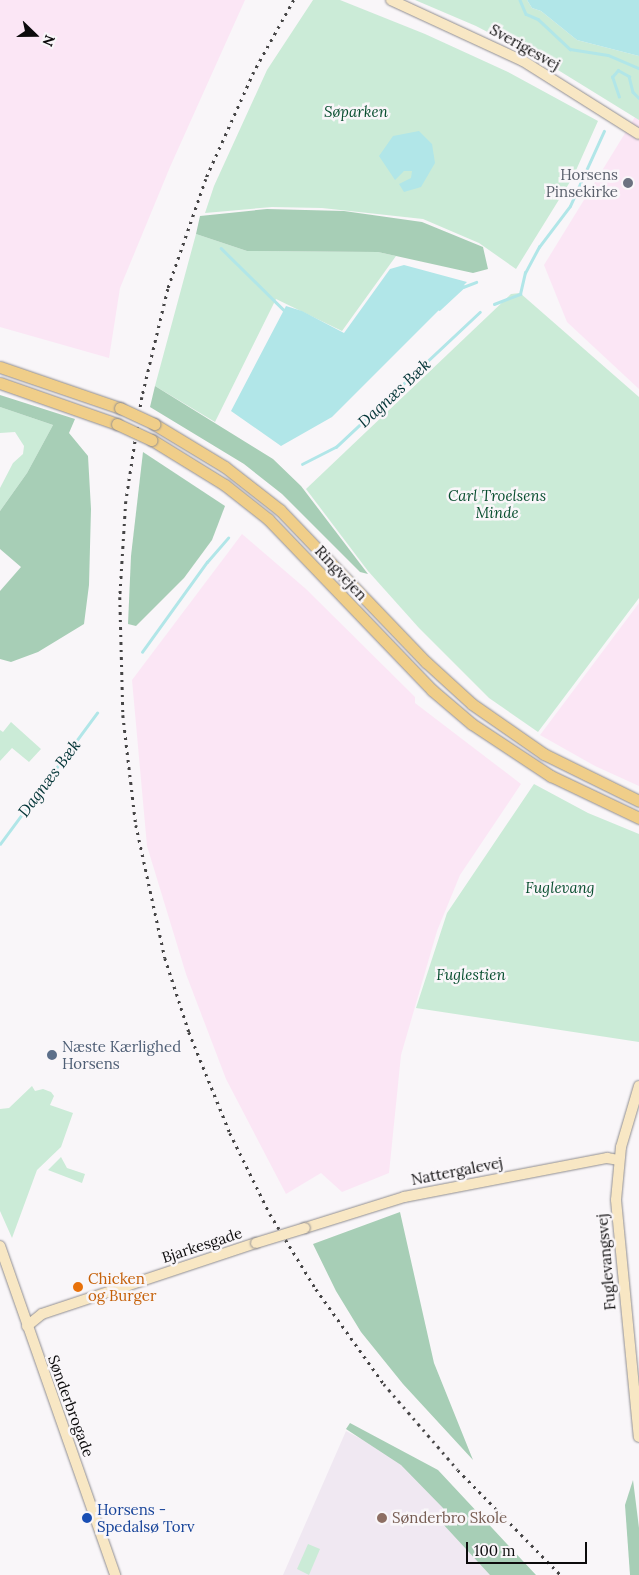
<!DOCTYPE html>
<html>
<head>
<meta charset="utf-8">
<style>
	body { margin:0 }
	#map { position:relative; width:639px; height:1575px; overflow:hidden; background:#f9f6f9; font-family:Lora,serif }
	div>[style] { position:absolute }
	.industrial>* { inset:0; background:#fbe6f5 }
	.built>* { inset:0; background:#f0e8f2 }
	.green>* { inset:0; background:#cbebd7 }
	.forest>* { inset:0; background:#a7ceb6 }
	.water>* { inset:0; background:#b1e6e8 }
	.stream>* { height:2.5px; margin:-1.25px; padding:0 1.25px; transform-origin:1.25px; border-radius:1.25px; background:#b1e6e8 }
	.roads { filter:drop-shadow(0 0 1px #908e91) drop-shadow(0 0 1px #908e91) }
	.secondary>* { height:10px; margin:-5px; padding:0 5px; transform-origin:5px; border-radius:5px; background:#f8e7c4 }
	.primary>* { height:11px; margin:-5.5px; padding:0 5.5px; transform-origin:5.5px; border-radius:5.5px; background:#f0ce89 }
	.rail>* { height:2.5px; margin-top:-1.25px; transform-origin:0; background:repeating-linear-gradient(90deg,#464546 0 2.5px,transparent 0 7.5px) }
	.bridges { filter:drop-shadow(0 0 1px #908e91) drop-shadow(0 0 1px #908e91) }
	.secondary-bridge>* { height:10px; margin:-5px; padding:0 5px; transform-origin:5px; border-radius:5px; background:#f8e7c4 }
	.primary-bridge>* { height:11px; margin:-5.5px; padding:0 5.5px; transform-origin:5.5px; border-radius:5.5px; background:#f0ce89 }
	.dots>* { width:14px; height:14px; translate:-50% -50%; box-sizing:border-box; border:2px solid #f9f6f9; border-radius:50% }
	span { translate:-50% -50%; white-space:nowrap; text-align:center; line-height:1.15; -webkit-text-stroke:5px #f9f6f9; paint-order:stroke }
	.street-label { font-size:15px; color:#0c0b0c }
	.park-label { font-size:15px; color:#084e2f; font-style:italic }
	.worship-label { font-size:15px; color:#5b616d }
	.right { translate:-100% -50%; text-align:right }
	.service-label { font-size:15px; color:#4e5e75 }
	.left { translate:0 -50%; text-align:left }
	.food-label { font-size:15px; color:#c56008 }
	.transit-label { font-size:15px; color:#164399 }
	.education-label { font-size:15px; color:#785e54 }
	.water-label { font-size:16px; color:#003335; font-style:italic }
	.north { position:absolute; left:10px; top:10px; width:50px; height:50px; -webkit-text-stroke:4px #f9f6f9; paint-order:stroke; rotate:112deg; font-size:14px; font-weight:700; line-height:20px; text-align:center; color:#0c0b0c }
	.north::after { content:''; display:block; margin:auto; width:18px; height:22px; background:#0c0b0c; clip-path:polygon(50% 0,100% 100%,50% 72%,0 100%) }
	.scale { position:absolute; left:466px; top:1542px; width:121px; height:22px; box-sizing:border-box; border:2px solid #0c0b0c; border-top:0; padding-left:6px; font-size:15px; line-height:18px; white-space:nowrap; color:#0c0b0c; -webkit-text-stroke:4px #f9f6f9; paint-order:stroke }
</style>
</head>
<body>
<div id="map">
	<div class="industrial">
		<div style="clip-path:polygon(0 0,245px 0,170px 167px,120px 288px,109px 358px,0 327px)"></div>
		<div style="clip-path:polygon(635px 117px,639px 120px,639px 389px,567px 322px,544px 265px)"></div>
		<div style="clip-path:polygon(242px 534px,306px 589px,415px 697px,415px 703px,521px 784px,460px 875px,437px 931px,401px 1055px,389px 1173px,342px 1192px,321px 1173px,286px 1194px,226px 1079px,186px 974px,147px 846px,132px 680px)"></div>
		<div style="clip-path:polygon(639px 603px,639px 786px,595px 766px,540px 735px)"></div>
	</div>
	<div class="built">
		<div style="clip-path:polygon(346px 1431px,406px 1462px,506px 1575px,283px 1575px)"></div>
	</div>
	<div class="green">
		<div style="clip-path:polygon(313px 0,340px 0,425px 34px,508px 72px,598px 121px,573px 177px,516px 269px,479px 243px,423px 219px,322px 208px,272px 207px,205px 213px,214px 186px,267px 70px)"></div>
		<div style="clip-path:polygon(415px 0,527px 0,532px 8px,541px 11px,577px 40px,639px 56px,639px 120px,545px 62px,476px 26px)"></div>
		<div style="clip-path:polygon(196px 234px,247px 251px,378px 252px,396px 256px,342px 331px,276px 299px,215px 422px,155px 386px)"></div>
		<div style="clip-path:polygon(520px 293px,639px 397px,639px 598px,538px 732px,489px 698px,419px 628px,368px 571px,306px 489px,511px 294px)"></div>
		<div style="clip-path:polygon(0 407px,53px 425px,27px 473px,0 511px,0 488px,13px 463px,23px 454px,24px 446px,15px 432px,0 433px)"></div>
		<div style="clip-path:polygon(11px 722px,41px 749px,29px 762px,12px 748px,0 761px,0 730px,3px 732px)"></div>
		<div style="clip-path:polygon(534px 784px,588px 813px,639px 834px,639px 1042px,416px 1008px,447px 913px)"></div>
		<div style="clip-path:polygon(32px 1086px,35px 1091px,43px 1089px,51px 1092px,54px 1096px,50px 1105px,73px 1113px,61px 1147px,37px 1170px,12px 1238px,0 1211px,0 1109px,9px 1108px)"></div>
		<div style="clip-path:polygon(61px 1157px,67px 1168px,85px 1174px,82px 1183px,48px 1170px)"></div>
		<div style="clip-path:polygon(308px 1544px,320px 1549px,309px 1575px,297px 1569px)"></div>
	</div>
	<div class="forest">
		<div style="clip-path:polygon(267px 209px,344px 211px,422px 222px,483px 247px,488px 269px,473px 273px,378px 252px,247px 251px,196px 234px,200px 216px)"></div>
		<div style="clip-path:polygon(155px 386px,273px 459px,301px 486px,368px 574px,360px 572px,282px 494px,244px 464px,150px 407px)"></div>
		<div style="clip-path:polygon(0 395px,75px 419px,69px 433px,88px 456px,91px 509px,89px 585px,84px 624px,38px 652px,11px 662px,0 659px,0 591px,21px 567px,0 549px,0 511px,27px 473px,53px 425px,0 407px)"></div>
		<div style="clip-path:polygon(143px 452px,225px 506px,212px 540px,184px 578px,136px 626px,128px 624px,131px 556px)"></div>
		<div style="clip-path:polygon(400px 1212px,434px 1363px,473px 1460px,403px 1384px,361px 1332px,336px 1291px,313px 1244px)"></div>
		<div style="clip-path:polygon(350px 1423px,438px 1470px,536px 1575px,490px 1575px,442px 1523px,443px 1508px,401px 1465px,346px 1429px)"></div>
		<div style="clip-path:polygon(633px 1480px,639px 1528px,639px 1575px,630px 1575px,625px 1505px)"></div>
	</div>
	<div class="water">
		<div style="clip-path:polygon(527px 0,639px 0,639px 56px,577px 40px,541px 11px,532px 8px)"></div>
		<div style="clip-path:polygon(419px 131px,432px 144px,435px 163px,421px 187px,404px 192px,399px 184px,411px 178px,412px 171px,404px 171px,395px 180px,379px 156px,393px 136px)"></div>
		<div style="clip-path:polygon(404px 265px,467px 282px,332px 417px,281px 446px,231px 411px,286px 306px,302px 311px,344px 333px,390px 269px)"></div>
	</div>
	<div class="stream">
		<div style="left:520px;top:0;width:15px;rotate:67deg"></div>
		<div style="left:526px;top:14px;width:13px;rotate:23deg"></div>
		<div style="left:538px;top:19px;width:44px;rotate:43.2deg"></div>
		<div style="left:570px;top:49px;width:38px;rotate:9deg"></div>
		<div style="left:608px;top:55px;width:34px;rotate:23deg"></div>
		<div style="left:619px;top:97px;width:21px;rotate:-109deg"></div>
		<div style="left:612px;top:77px;width:9px;rotate:-49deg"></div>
		<div style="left:618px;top:70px;width:13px;rotate:29deg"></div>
		<div style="left:629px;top:76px;width:16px;rotate:76deg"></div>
		<div style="left:633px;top:92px;width:8px;rotate:45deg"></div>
		<div style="left:221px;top:248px;width:91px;rotate:44.6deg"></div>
		<div style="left:494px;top:304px;width:28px;rotate:-21deg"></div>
		<div style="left:520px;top:294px;width:22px;rotate:-77deg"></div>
		<div style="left:525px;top:273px;width:30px;rotate:-62deg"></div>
		<div style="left:539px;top:247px;width:51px;rotate:-52.9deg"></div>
		<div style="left:570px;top:206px;width:82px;rotate:-65.6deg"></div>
		<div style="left:439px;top:309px;width:33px;rotate:-43deg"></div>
		<div style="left:463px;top:287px;width:14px;rotate:-21deg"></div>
		<div style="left:302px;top:464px;width:38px;rotate:-27deg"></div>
		<div style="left:336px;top:447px;width:197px;rotate:-43.2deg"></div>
		<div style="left:142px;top:652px;width:111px;rotate:-54.2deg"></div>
		<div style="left:207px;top:562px;width:32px;rotate:-49deg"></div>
		<div style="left:0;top:844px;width:163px;rotate:-53.5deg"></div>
	</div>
	<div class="roads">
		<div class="secondary">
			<div style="left:391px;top:0;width:145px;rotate:24.8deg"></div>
			<div style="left:523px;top:61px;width:137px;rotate:32.2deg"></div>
			<div style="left:639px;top:1086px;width:64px;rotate:106.4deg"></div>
			<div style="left:621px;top:1147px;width:53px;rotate:95.4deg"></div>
			<div style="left:616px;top:1200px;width:238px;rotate:84.5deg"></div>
			<div style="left:305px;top:1228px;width:104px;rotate:-17.4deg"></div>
			<div style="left:404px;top:1197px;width:207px;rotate:-10.9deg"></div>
			<div style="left:607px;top:1158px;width:11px;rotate:10deg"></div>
			<div style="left:0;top:1246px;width:349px;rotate:70.7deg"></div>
			<div style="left:27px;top:1326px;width:19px;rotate:-39deg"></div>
			<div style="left:42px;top:1314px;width:225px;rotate:-18.4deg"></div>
		</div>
		<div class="primary">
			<div style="left:0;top:367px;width:127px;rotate:18.9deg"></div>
			<div style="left:0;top:383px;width:124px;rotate:19.3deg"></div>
			<div style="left:154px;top:424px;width:83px;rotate:31.2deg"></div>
			<div style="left:225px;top:467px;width:70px;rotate:38deg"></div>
			<div style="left:280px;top:510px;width:211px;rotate:46.2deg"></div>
			<div style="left:426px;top:662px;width:62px;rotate:42.4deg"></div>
			<div style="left:472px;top:704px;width:88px;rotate:34.8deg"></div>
			<div style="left:544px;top:754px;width:106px;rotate:26.3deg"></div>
			<div style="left:152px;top:440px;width:86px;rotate:31.7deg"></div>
			<div style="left:225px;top:485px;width:55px;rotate:38.3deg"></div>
			<div style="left:268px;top:519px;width:237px;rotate:46.2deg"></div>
			<div style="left:432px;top:690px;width:52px;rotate:40.4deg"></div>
			<div style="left:472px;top:724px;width:95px;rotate:33.4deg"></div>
			<div style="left:551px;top:776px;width:98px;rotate:25.5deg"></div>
		</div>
	</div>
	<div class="rail">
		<div style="left:294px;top:0;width:82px;rotate:119.1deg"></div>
		<div style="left:254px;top:72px;width:117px;rotate:114.2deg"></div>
		<div style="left:206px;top:179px;width:116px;rotate:109.1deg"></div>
		<div style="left:168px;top:289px;width:111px;rotate:103.5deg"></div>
		<div style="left:142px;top:397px;width:105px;rotate:98.7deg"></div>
		<div style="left:126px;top:501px;width:96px;rotate:93.6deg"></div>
		<div style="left:120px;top:597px;width:118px;rotate:88.5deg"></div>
		<div style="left:123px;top:715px;width:111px;rotate:83.3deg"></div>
		<div style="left:136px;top:825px;width:136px;rotate:77.7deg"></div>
		<div style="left:165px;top:958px;width:78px;rotate:72deg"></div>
		<div style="left:189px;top:1032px;width:109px;rotate:67.9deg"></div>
		<div style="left:230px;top:1133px;width:90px;rotate:63.7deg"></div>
		<div style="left:270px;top:1214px;width:88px;rotate:58.5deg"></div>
		<div style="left:316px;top:1289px;width:117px;rotate:54.4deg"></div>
		<div style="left:384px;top:1384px;width:113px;rotate:49.3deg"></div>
		<div style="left:458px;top:1470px;width:147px;rotate:45.6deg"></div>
	</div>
	<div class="bridges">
		<div class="secondary-bridge">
			<div style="left:256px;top:1243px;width:51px;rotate:-17deg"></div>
		</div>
		<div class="primary-bridge">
			<div style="left:120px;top:408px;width:38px;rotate:25deg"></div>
			<div style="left:117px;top:424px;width:38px;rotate:25deg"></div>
		</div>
	</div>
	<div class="dots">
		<div style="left:628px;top:183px;background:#6b7280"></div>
		<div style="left:52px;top:1055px;background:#5c6f8a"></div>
		<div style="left:78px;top:1287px;background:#e8710a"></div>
		<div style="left:87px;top:1518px;background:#1a4fb4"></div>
		<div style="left:382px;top:1518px;background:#8d6e63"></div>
	</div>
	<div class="street-label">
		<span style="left:525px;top:47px;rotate:29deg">Sverigesvej</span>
		<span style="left:341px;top:573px;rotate:47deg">Ringvejen</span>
		<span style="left:457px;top:1171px;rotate:-11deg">Nattergalevej</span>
		<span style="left:202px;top:1245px;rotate:-18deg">Bjarkesgade</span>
		<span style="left:606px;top:1262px;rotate:-95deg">Fuglevangsvej</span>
		<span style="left:71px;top:1406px;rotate:70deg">Sønderbrogade</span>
	</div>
	<div class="park-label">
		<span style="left:356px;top:112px">Søparken</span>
		<span style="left:497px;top:504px">Carl Troelsens<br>Minde</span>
		<span style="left:560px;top:888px">Fuglevang</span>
		<span style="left:471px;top:975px">Fuglestien</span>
	</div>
	<div class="worship-label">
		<span class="right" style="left:618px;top:183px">Horsens<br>Pinsekirke</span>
	</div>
	<div class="service-label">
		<span class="left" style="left:62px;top:1055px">Næste Kærlighed<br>Horsens</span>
	</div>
	<div class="food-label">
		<span class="left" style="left:88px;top:1287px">Chicken<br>og Burger</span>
	</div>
	<div class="transit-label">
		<span class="left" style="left:97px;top:1518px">Horsens -<br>Spedalsø Torv</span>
	</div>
	<div class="education-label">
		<span class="left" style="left:392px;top:1518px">Sønderbro Skole</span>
	</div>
	<div class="water-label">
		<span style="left:394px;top:393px;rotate:-43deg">Dagnæs Bæk</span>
		<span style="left:49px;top:778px;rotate:-53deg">Dagnæs Bæk</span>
	</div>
	<div class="north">N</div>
	<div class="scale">100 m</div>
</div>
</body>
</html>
